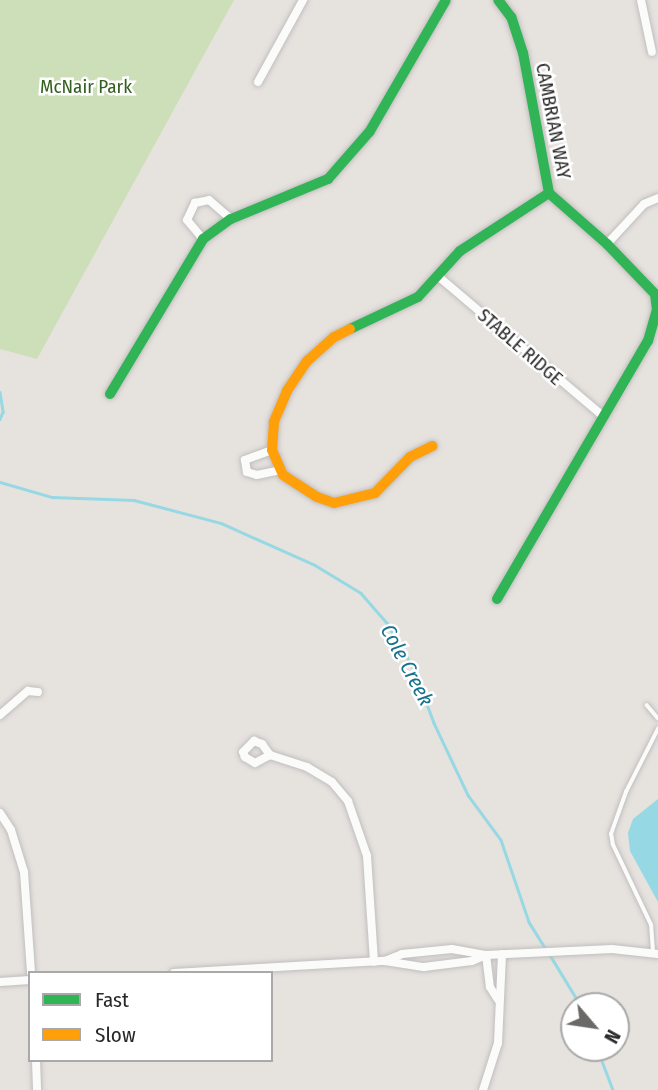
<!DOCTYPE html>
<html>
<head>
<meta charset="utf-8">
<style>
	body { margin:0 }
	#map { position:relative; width:658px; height:1090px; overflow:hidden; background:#e6e2de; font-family:"Fira Sans Condensed",sans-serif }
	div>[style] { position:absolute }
	.green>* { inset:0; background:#cddfb9 }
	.water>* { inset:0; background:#96d8e3 }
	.stream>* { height:2.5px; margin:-1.25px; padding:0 1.25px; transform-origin:1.25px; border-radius:1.25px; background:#96d8e3 }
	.roads { filter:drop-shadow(0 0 2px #c0bfbf) drop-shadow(0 0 2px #c0bfbf) }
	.lane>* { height:3.5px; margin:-1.75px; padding:0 1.75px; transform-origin:1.75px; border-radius:1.75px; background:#fbfbfa }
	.street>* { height:8px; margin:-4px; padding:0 4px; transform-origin:4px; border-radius:4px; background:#fbfbfa }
	.fast>* { height:10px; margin:-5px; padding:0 5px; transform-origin:5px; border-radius:5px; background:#30b455 }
	.slow>* { height:10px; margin:-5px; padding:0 5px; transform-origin:5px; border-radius:5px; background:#ff9f0a }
	span { translate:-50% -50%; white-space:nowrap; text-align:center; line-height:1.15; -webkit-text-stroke:5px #fff; paint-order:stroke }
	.park-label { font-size:19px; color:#335f1e }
	.street-label { font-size:19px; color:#282828 }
	.water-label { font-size:21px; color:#16728e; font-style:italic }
	.legend { position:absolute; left:28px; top:971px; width:245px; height:91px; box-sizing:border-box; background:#fff; border:2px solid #a9a9a9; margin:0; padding:9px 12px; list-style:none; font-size:21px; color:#282828 }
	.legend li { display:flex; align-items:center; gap:14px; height:35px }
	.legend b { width:35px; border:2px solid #a9a9a9 }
	.north { position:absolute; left:560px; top:992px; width:70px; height:70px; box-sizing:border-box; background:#fff; border:2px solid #a9a9a9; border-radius:50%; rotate:119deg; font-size:19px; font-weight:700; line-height:28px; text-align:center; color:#282828 }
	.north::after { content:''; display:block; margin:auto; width:24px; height:32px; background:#6a6968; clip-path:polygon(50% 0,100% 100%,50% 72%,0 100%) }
</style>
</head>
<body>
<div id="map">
	<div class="green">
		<div style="clip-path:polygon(0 0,234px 0,37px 359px,0 349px)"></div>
	</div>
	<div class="water">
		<div style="clip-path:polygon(658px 799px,658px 902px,630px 851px,628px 833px,633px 819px)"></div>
	</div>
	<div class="stream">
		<div style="left:0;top:392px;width:20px;rotate:81deg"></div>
		<div style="left:3px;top:412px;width:8px;rotate:113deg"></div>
		<div style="left:0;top:482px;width:54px;rotate:16.1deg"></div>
		<div style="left:52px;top:497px;width:82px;rotate:2.1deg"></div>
		<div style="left:134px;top:500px;width:90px;rotate:14.8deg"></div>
		<div style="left:221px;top:523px;width:103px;rotate:24.1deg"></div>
		<div style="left:315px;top:565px;width:54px;rotate:31.3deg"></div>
		<div style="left:361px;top:593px;width:40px;rotate:49deg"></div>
		<div style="left:387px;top:623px;width:51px;rotate:59.4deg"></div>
		<div style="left:413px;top:667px;width:60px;rotate:69.4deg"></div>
		<div style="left:434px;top:723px;width:80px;rotate:64.7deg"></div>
		<div style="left:468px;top:795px;width:56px;rotate:53.7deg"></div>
		<div style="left:501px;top:840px;width:87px;rotate:71.1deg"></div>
		<div style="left:529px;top:922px;width:32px;rotate:58deg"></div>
		<div style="left:550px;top:955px;width:60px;rotate:58.7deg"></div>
		<div style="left:597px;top:1048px;width:45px;rotate:69.1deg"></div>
	</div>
	<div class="roads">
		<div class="lane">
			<div style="left:647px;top:705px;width:17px;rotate:50deg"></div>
			<div style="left:653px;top:952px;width:27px;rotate:-94deg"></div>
			<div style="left:651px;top:925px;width:89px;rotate:-115.4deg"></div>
			<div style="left:613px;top:845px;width:11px;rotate:-100deg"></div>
			<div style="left:611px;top:834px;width:45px;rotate:-70.3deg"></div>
			<div style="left:626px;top:792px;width:71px;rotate:-63.1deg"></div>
		</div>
		<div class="street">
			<div style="left:641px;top:0;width:53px;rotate:78.1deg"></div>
			<div style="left:258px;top:82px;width:94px;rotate:-61.2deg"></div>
			<div style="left:203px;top:239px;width:25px;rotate:-130deg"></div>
			<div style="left:187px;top:220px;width:19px;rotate:-65deg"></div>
			<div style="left:195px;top:203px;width:14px;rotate:-12deg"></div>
			<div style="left:209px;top:200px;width:29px;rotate:41deg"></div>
			<div style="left:607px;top:244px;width:54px;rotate:-47.2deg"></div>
			<div style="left:644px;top:204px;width:15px;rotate:-23deg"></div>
			<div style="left:439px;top:277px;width:214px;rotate:40.3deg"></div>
			<div style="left:272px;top:450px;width:29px;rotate:160deg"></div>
			<div style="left:245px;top:460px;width:12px;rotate:81deg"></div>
			<div style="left:247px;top:472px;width:10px;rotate:17deg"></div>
			<div style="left:257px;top:475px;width:25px;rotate:-12deg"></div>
			<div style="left:0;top:715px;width:37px;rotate:-41deg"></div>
			<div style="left:28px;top:691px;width:10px;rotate:6deg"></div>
			<div style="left:270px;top:755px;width:17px;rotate:152deg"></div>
			<div style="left:255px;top:763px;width:12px;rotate:-149deg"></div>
			<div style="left:245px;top:757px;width:5px;rotate:-112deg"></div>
			<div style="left:243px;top:752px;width:16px;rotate:-45deg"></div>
			<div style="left:254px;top:741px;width:9px;rotate:21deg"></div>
			<div style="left:262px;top:744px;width:14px;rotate:54deg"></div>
			<div style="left:270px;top:755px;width:39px;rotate:18deg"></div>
			<div style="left:307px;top:767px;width:29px;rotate:31deg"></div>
			<div style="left:332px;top:782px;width:25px;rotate:50deg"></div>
			<div style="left:348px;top:801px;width:58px;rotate:70.9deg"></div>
			<div style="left:367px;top:856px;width:106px;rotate:86.2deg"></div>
			<div style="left:0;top:813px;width:20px;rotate:57deg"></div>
			<div style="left:11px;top:830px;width:44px;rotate:72.8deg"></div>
			<div style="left:24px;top:872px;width:101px;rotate:86deg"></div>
			<div style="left:486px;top:955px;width:32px;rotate:83deg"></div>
			<div style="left:490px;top:987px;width:15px;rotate:58deg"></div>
			<div style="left:385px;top:961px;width:18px;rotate:-22deg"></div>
			<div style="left:402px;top:954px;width:50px;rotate:-5.7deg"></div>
			<div style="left:452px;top:949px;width:35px;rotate:10deg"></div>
			<div style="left:486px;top:955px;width:126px;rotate:-2.7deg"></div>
			<div style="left:612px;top:949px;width:46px;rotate:6.2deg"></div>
			<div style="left:174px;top:973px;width:211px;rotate:-3.3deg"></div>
			<div style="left:385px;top:961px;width:39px;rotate:9deg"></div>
			<div style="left:424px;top:967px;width:48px;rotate:-7.1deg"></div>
			<div style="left:472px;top:961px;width:15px;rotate:-23deg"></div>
			<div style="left:0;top:982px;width:30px;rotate:-4deg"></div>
			<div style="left:36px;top:1060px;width:30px;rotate:88deg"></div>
			<div style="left:483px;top:1090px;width:49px;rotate:-72.3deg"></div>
			<div style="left:498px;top:1043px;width:89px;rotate:-87.4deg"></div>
		</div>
		<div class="fast">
			<div style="left:350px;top:329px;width:75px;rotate:-25.2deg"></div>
			<div style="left:418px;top:297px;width:62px;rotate:-47.6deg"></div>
			<div style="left:460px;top:251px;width:106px;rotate:-33.1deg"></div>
			<div style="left:110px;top:394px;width:181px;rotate:-59deg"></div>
			<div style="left:203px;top:239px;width:34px;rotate:-36deg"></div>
			<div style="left:231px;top:219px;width:105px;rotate:-22.4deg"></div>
			<div style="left:328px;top:179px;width:64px;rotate:-48.8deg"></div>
			<div style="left:370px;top:131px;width:151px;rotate:-59.9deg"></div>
			<div style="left:497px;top:599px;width:299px;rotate:-59.7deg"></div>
			<div style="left:648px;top:341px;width:32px;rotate:-74deg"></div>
			<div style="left:657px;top:310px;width:16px;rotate:-97deg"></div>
			<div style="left:655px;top:294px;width:69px;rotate:-133.8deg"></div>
			<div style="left:607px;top:244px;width:77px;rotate:-138.7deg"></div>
			<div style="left:549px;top:193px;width:142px;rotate:-100.5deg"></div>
			<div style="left:523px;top:53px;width:38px;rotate:-108deg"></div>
			<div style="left:511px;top:17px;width:21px;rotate:-127deg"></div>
		</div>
		<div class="slow">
			<div style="left:350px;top:329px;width:18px;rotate:153deg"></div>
			<div style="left:334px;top:337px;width:36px;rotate:138deg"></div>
			<div style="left:307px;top:361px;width:36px;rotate:124deg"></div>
			<div style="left:287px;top:391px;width:34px;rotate:113deg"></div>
			<div style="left:274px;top:422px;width:28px;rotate:94deg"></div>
			<div style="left:272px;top:450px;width:27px;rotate:66deg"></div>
			<div style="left:283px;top:475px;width:40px;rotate:32.9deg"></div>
			<div style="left:317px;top:497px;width:18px;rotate:19deg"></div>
			<div style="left:334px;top:503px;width:42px;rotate:-13.7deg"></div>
			<div style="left:375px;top:493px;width:50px;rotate:-45.8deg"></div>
			<div style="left:410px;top:457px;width:25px;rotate:-26deg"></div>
		</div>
	</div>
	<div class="park-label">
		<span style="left:86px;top:87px">McNair Park</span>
	</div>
	<div class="street-label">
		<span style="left:553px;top:121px;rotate:79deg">CAMBRIAN WAY</span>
		<span style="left:520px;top:347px;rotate:41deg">STABLE RIDGE</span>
	</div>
	<div class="water-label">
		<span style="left:407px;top:665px;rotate:62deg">Cole Creek</span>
	</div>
	<ul class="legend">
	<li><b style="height:9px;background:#30b455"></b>Fast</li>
	<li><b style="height:9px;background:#ff9f0a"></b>Slow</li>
	</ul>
	<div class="north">N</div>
</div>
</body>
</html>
